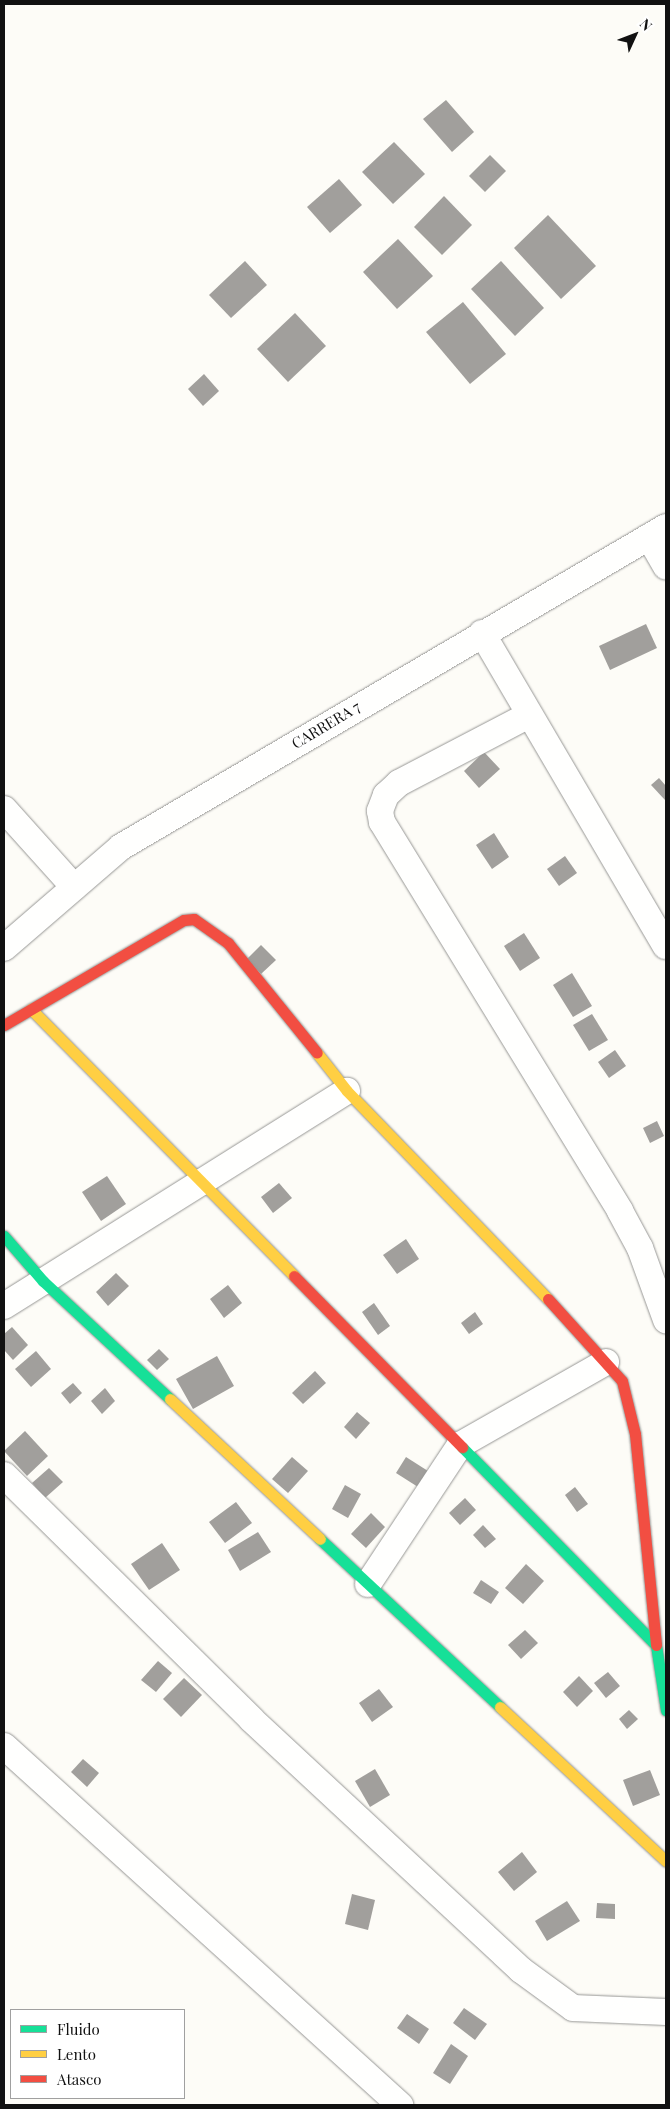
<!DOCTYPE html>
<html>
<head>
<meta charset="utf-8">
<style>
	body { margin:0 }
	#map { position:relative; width:670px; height:2109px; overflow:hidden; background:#fdfcf7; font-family:"Playfair Display",serif }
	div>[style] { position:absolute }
	.building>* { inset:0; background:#a19f9c }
	.roads { filter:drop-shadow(0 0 1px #979795) drop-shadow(0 0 1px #979795) }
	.street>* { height:26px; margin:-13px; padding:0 13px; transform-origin:13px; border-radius:13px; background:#fffffe }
	.fast>* { height:11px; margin:-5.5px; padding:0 5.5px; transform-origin:5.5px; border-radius:5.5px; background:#16e098 }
	.slow>* { height:11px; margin:-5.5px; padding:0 5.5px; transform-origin:5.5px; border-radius:5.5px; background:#ffcf43 }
	.jam>* { height:11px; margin:-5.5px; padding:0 5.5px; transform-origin:5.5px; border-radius:5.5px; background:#f24e42 }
	span { translate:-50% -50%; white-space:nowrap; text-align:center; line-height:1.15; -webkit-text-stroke:5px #fff; paint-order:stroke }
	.street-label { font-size:15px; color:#111 }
	.frame { position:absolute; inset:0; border:5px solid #111; pointer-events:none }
	.legend { position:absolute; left:10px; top:2009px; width:175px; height:90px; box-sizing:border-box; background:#fff; border:1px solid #a0a0a0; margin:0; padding:6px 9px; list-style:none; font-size:15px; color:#111 }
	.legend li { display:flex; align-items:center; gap:10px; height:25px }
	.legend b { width:25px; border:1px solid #a0a0a0 }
	.north { position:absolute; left:610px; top:10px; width:50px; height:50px; -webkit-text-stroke:4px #fff; paint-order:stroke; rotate:47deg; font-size:14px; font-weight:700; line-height:20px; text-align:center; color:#111 }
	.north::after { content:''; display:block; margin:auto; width:18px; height:22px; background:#111; clip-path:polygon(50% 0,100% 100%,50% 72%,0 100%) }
</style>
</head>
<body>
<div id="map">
	<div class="building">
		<div style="clip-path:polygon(446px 100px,474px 132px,452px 152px,423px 119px)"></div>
		<div style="clip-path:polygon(394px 142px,425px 174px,393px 204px,362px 172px)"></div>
		<div style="clip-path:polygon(490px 155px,506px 171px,485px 192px,469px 176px)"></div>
		<div style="clip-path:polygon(339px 179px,362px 205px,330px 233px,307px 207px)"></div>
		<div style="clip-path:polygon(444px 196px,472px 225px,442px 255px,414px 227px)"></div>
		<div style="clip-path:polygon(548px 215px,596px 266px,561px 299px,514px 248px)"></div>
		<div style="clip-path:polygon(398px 239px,433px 276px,397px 309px,363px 272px)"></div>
		<div style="clip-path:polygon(245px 261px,267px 285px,231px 318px,209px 295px)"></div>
		<div style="clip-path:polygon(501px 261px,544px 308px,515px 336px,471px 289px)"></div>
		<div style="clip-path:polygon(463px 302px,506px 354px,470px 384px,426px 332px)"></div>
		<div style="clip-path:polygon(295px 313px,326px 346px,288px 382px,257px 349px)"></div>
		<div style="clip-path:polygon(204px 374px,219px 391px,203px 406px,188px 389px)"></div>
		<div style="clip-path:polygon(646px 624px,657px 648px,610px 670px,599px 646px)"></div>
		<div style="clip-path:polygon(484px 752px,500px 769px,479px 788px,464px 771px)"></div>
		<div style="clip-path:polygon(659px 778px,666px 786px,665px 800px,651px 785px)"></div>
		<div style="clip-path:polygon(494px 833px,509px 857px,492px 869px,476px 845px)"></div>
		<div style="clip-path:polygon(565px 856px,577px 873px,559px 886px,547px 869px)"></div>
		<div style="clip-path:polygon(524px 933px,540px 958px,520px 971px,504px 946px)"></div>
		<div style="clip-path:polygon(261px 945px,276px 960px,261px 974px,247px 959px)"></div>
		<div style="clip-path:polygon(572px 973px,592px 1006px,573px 1017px,553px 985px)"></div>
		<div style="clip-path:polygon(592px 1014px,608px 1040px,589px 1051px,573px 1025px)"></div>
		<div style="clip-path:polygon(615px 1050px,626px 1066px,609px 1078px,598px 1062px)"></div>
		<div style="clip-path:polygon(657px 1121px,664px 1136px,650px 1143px,643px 1128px)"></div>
		<div style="clip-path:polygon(107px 1176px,126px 1204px,101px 1221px,82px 1192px)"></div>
		<div style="clip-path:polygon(279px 1183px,292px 1198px,273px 1213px,261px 1197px)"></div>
		<div style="clip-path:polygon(406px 1239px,419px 1259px,397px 1274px,383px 1255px)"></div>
		<div style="clip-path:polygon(116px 1273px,129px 1286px,108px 1306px,96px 1292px)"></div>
		<div style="clip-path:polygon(228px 1285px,242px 1303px,224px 1318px,210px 1299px)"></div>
		<div style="clip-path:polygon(374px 1303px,390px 1326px,378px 1335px,362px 1312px)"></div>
		<div style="clip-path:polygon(475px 1312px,483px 1324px,469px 1334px,461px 1323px)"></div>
		<div style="clip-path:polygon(12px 1327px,28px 1345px,13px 1360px,4px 1350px,4px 1334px)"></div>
		<div style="clip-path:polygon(159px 1349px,169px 1359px,157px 1370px,147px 1360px)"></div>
		<div style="clip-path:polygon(36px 1351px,51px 1369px,31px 1387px,15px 1369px)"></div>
		<div style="clip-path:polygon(217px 1356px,234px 1386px,193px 1409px,176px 1379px)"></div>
		<div style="clip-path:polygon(315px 1371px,326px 1383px,303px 1404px,292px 1393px)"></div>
		<div style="clip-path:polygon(73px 1383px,82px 1393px,70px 1404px,61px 1393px)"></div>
		<div style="clip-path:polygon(105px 1388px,115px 1401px,102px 1414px,91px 1401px)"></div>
		<div style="clip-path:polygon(357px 1412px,370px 1423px,356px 1439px,344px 1427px)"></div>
		<div style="clip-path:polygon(25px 1431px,48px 1456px,27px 1476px,4px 1451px)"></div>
		<div style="clip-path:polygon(292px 1457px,308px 1471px,288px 1493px,272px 1479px)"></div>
		<div style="clip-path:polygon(406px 1457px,428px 1471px,418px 1487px,396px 1473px)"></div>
		<div style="clip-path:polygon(49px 1468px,63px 1482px,45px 1498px,32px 1483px)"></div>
		<div style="clip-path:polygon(345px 1485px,361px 1494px,348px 1518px,332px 1509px)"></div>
		<div style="clip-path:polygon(575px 1487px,588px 1504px,577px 1512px,565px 1495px)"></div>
		<div style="clip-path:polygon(465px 1498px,476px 1510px,460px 1525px,449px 1513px)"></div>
		<div style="clip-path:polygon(236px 1502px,252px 1523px,225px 1543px,209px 1522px)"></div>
		<div style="clip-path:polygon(371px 1513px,385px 1527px,366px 1548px,351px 1534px)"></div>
		<div style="clip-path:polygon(483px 1525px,496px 1539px,485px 1548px,473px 1535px)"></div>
		<div style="clip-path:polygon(258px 1532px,271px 1552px,240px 1571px,228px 1550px)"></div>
		<div style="clip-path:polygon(162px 1543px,180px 1570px,149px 1590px,131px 1564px)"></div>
		<div style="clip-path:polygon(526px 1564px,544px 1581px,523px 1604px,505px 1588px)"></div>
		<div style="clip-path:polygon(481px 1580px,499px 1592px,491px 1604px,473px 1593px)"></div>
		<div style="clip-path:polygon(525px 1630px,538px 1643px,521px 1659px,508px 1645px)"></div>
		<div style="clip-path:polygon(158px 1661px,172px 1673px,156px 1692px,141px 1680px)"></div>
		<div style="clip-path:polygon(608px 1672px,620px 1686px,606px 1698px,594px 1683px)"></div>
		<div style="clip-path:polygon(579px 1676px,593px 1691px,577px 1707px,563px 1692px)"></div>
		<div style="clip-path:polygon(184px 1678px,202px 1695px,181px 1717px,163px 1699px)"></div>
		<div style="clip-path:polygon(379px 1689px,393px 1707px,372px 1722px,359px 1703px)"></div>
		<div style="clip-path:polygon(629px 1710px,638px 1719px,627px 1729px,619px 1719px)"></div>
		<div style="clip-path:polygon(83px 1759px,99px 1773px,87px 1787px,71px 1772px)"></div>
		<div style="clip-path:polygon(375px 1769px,390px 1795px,370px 1807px,355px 1781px)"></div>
		<div style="clip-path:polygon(650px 1770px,660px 1795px,633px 1806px,623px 1780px)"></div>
		<div style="clip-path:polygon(522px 1852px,537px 1872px,514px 1891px,498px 1872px)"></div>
		<div style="clip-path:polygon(352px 1894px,375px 1900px,368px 1930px,345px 1924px)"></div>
		<div style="clip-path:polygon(567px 1901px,580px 1921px,547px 1941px,535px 1921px)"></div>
		<div style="clip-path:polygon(597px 1903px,615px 1904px,615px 1919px,596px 1918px)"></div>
		<div style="clip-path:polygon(464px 2008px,487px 2024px,475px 2040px,453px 2023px)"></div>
		<div style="clip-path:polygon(407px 2014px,429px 2029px,419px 2044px,397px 2028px)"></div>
		<div style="clip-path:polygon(451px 2044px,468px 2056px,450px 2084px,433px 2073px)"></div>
	</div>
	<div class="roads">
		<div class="street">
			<div style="left:649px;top:537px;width:34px;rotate:60deg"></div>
			<div style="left:482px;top:633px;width:363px;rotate:59.6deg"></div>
			<div style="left:529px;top:715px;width:147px;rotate:152.4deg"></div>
			<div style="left:399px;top:783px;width:18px;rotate:137deg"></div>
			<div style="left:386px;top:795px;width:17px;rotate:111deg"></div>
			<div style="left:380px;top:811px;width:11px;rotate:80deg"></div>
			<div style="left:382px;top:822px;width:456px;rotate:58.5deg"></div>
			<div style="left:620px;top:1211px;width:42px;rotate:61.6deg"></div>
			<div style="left:640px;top:1248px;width:77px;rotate:70.1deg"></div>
			<div style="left:4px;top:809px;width:105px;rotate:48.1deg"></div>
			<div style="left:4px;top:948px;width:155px;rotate:-40.8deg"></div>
			<div style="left:121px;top:847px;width:632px;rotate:-30.42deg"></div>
			<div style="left:4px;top:1306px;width:405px;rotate:-32.1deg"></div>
			<div style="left:4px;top:1475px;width:347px;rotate:44.6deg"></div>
			<div style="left:251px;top:1719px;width:369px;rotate:42.9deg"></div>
			<div style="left:521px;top:1970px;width:64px;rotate:36.2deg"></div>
			<div style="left:573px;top:2008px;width:93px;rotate:2.5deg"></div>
			<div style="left:368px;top:1584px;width:167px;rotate:-56.5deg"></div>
			<div style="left:460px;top:1445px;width:168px;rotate:-29.6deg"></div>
			<div style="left:4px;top:1746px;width:535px;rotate:42.19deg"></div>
		</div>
		<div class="fast">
			<div style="left:4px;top:1236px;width:60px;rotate:49.1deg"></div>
			<div style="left:43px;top:1281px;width:173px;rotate:42.9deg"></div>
			<div style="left:462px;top:1447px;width:277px;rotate:45.6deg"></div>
			<div style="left:656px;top:1645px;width:66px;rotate:81.3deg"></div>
			<div style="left:320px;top:1539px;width:246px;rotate:43deg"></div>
		</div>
		<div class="slow">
			<div style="left:31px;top:1009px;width:375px;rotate:45.4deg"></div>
			<div style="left:317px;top:1053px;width:48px;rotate:51.7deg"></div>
			<div style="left:347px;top:1091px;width:289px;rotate:46deg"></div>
			<div style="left:170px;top:1399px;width:205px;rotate:43deg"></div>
			<div style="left:500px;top:1707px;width:226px;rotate:42.9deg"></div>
		</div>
		<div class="jam">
			<div style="left:4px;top:1025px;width:208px;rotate:-30.3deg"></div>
			<div style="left:184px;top:920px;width:10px;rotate:-6deg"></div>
			<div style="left:194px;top:919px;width:42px;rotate:35.2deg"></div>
			<div style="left:228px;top:943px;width:141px;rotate:51deg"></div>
			<div style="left:294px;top:1276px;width:240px;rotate:45.5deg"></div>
			<div style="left:548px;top:1299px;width:110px;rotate:47.9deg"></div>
			<div style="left:622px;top:1381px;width:55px;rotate:76.2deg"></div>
			<div style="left:635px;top:1434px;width:212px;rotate:84.3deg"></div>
		</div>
	</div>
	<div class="street-label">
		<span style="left:326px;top:725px;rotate:-31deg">CARRERA 7</span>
	</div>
	<div class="frame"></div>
	<ul class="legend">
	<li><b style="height:6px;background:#16e098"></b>Fluido</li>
	<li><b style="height:6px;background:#ffcf43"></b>Lento</li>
	<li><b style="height:6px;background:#f24e42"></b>Atasco</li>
	</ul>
	<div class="north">N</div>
</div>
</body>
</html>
